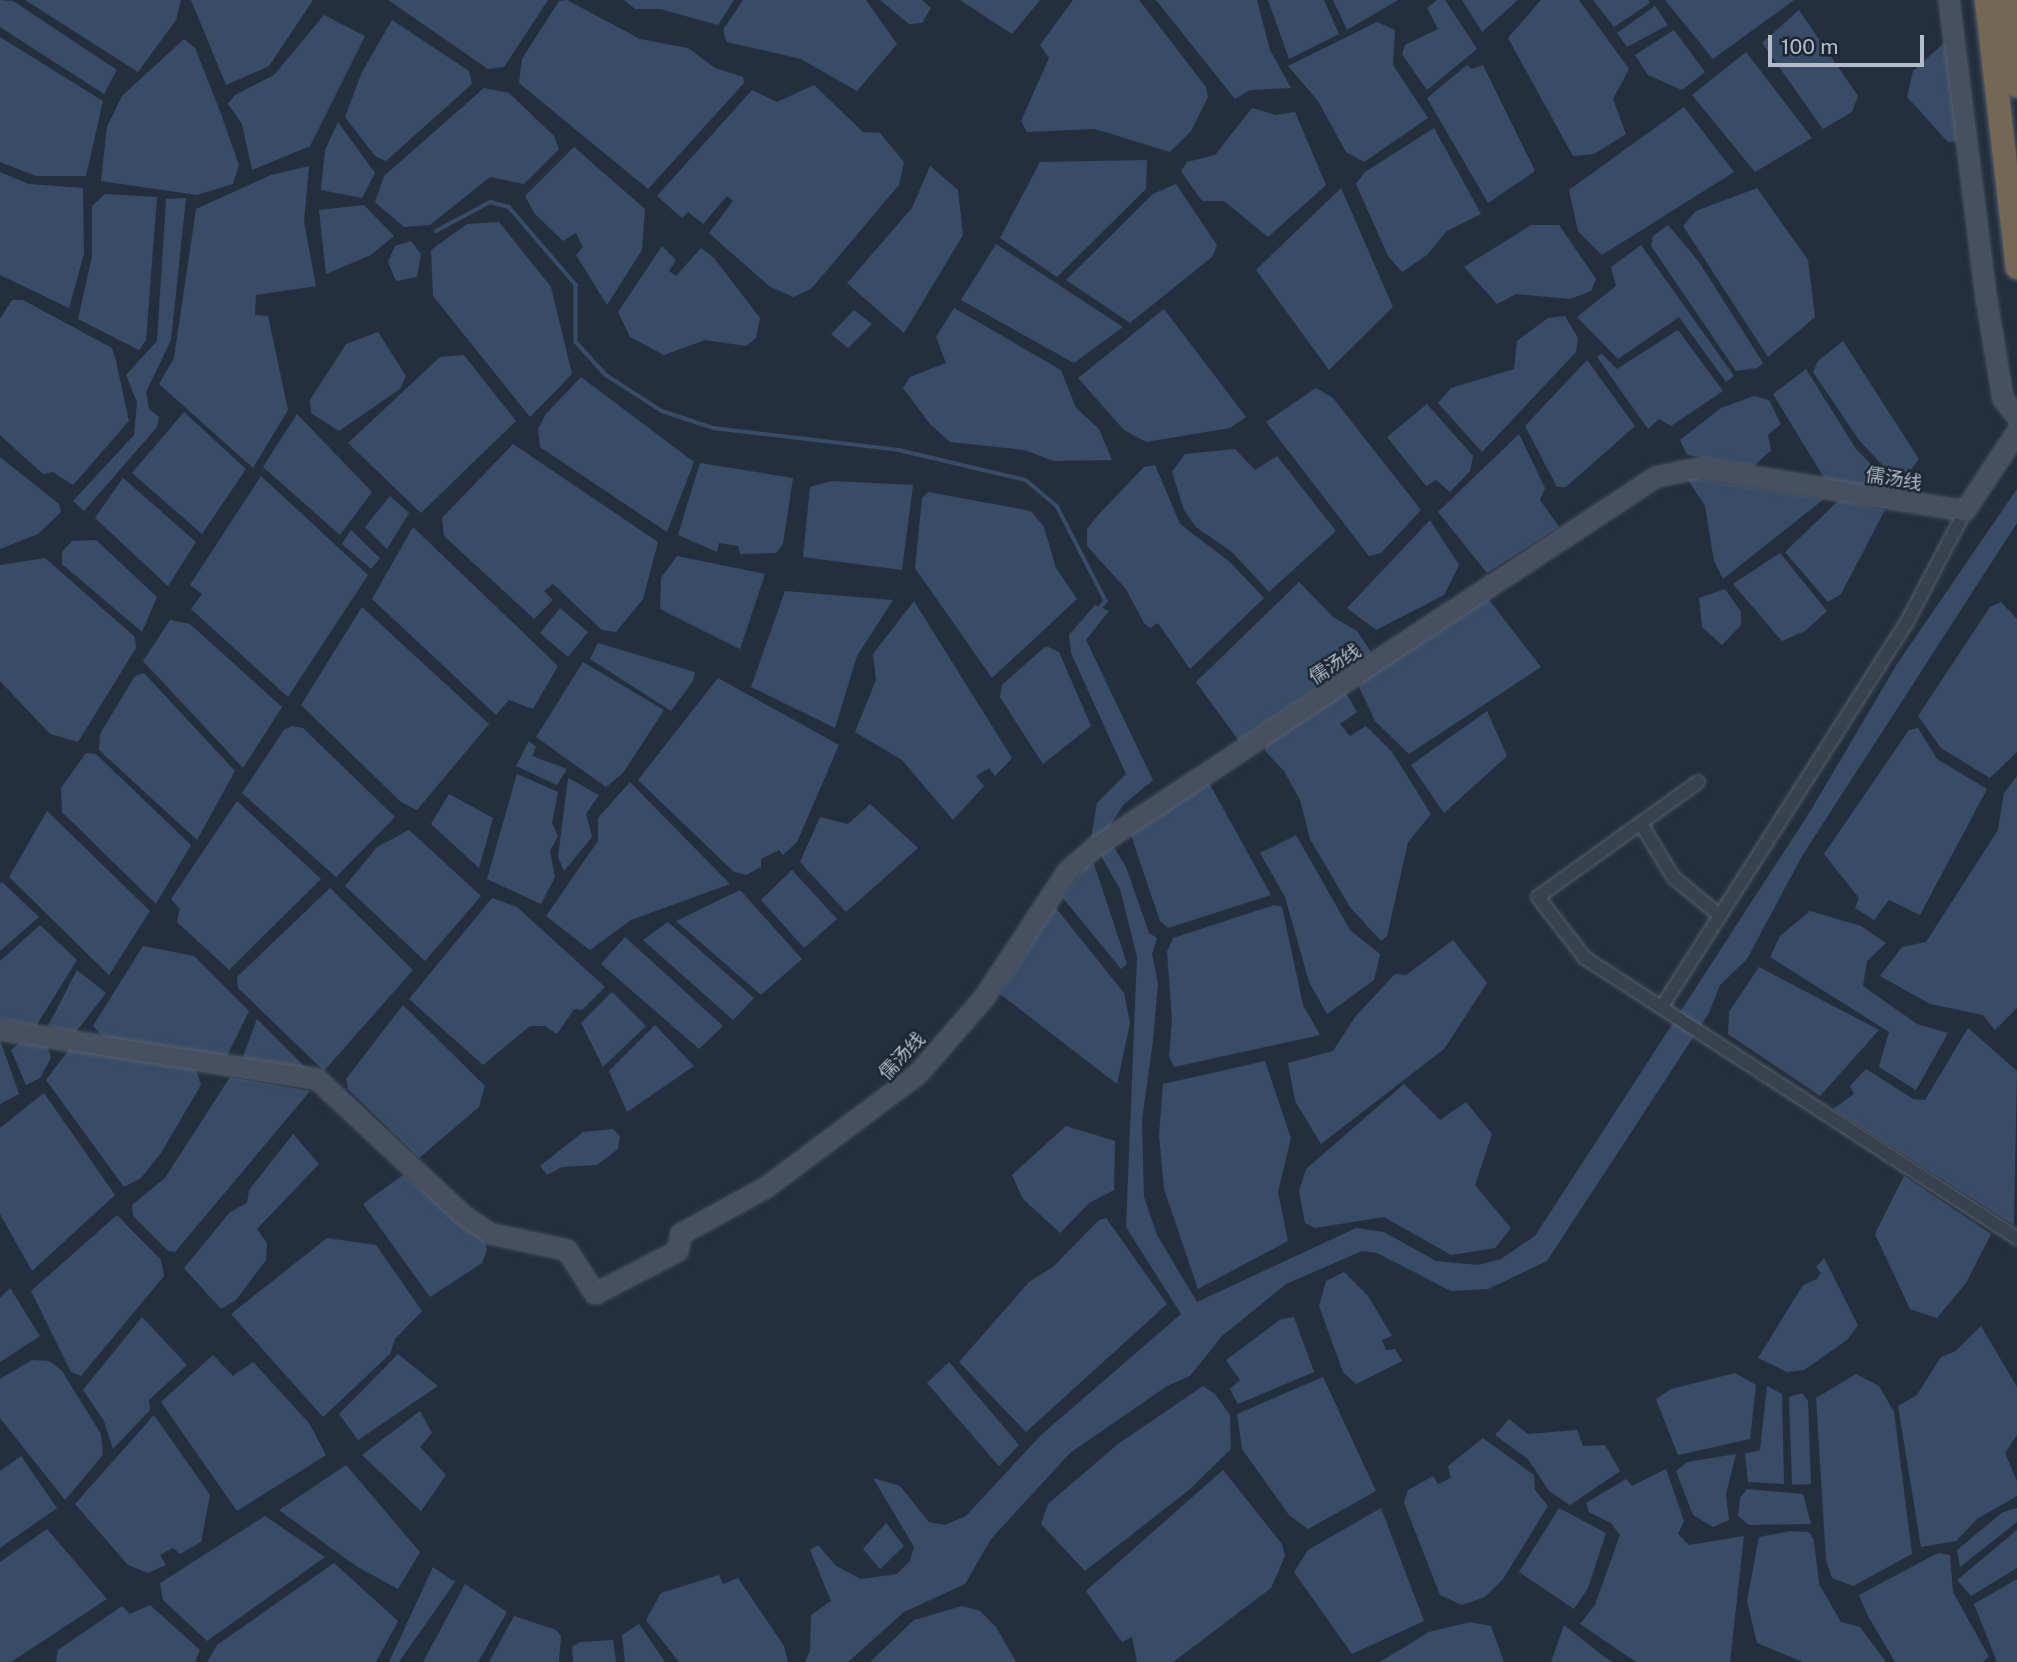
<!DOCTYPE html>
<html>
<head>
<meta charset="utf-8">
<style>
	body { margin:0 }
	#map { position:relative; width:2017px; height:1662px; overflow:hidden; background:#242f3e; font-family:"Public Sans","Noto Sans SC",sans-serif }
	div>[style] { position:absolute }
	.water>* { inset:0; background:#394c67 }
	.stream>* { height:3.5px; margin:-1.75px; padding:0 1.75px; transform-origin:1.75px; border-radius:1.75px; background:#394c67 }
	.roads { filter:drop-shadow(0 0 2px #565f6c) drop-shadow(0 0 2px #565f6c) }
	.street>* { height:12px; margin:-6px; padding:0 6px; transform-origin:6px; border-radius:6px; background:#38414e }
	.secondary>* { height:18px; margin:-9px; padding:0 9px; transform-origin:9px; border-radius:9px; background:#465061 }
	.highway>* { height:23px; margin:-11.5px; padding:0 11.5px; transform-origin:11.5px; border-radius:11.5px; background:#746855 }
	span { translate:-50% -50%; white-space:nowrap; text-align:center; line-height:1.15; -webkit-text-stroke:5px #1d2633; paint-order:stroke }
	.street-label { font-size:19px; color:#b4bcc9 }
	.scale { position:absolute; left:1768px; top:35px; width:156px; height:32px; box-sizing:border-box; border:4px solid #b4bcc9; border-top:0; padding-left:9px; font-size:21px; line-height:24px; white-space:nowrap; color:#b4bcc9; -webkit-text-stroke:5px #1d2633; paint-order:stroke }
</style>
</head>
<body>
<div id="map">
	<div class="water">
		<div style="clip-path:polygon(0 0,13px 1px,117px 70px,104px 94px,0 27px)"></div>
		<div style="clip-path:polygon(25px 0,181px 0,176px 20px,138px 72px)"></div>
		<div style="clip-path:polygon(191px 0,313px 0,269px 66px,226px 85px)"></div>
		<div style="clip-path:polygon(388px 0,548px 0,504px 67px,488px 69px)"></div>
		<div style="clip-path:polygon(567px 0,640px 39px,688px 48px,715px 68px,743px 77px,744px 83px,648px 189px,519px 83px,522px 59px,559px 1px)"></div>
		<div style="clip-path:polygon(624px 0,734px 0,718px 25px,660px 9px,635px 9px)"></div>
		<div style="clip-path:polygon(743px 0,866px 0,897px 44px,857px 91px,801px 59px,727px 42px,723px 30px)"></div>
		<div style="clip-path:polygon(880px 0,922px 0,931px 8px,922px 23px,909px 24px)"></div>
		<div style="clip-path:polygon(960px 0,1040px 0,1012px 34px)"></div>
		<div style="clip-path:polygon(1073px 0,1139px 0,1206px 87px,1208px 97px,1191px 131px,1170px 152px,1095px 129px,1027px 132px,1021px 121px,1049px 58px,1040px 45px)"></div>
		<div style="clip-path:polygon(1156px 0,1257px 0,1270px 50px,1291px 88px,1250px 90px,1235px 99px)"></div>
		<div style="clip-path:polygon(1268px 0,1324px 0,1339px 34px,1289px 59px)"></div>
		<div style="clip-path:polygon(1333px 0,1398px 0,1347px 30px)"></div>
		<div style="clip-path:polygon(1437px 0,1445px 0,1477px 49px,1427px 90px,1402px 54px,1405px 45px,1438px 29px,1427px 8px)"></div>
		<div style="clip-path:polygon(1462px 0,1518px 0,1482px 32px)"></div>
		<div style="clip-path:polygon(1541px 0,1579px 0,1629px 69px,1613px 99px,1626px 134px,1594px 154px,1573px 156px,1508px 38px)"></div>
		<div style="clip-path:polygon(1593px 0,1648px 0,1650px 3px,1614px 27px)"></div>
		<div style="clip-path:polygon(1665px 0,1794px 0,1713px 59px)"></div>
		<div style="clip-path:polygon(1655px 6px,1668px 25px,1627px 47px,1617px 33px)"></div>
		<div style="clip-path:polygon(1799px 10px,1858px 96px,1852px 112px,1823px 129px,1762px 43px)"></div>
		<div style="clip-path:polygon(324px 15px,365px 36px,310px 146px,252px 170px,242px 124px,228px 104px,235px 95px,274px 75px)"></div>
		<div style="clip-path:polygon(392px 20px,469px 71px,472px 84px,386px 161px,375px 156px,345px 117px,362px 72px)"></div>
		<div style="clip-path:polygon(1377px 22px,1395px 30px,1393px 65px,1428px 118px,1364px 162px,1346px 152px,1318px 101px,1288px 66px)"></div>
		<div style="clip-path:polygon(1674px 30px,1705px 72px,1682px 90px,1648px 75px,1635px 55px)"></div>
		<div style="clip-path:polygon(0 37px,103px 101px,86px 176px,36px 176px,0 162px)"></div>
		<div style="clip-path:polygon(184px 39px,195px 48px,221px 114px,239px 165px,233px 184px,197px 195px,101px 181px,107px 127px,122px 96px)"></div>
		<div style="clip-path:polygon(1944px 43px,1950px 46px,1962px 141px,1948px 142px,1907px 97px,1913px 71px)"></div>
		<div style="clip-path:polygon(1746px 52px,1812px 138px,1755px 172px,1692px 95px)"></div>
		<div style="clip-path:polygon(1467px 65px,1472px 69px,1483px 65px,1535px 171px,1488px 203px,1427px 98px)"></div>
		<div style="clip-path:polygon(814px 85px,863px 132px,880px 133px,904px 162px,899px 185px,811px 289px,793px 297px,769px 286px,709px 233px,733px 201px,727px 196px,703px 224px,688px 212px,682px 218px,657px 196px,752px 90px,777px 102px)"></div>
		<div style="clip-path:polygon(484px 88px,509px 93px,554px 136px,559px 149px,524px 184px,490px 177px,430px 225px,404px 227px,375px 202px,384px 176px)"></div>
		<div style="clip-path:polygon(1684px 107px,1734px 172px,1602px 255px,1578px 231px,1569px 190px)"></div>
		<div style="clip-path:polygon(1252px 108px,1276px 115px,1295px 112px,1326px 185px,1268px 237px,1224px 201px,1202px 201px,1181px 171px,1187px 162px,1215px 155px)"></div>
		<div style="clip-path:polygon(338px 122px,375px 173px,362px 198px,321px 190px,325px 150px)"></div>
		<div style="clip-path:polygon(1434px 128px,1481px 214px,1447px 231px,1427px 255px,1402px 272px,1388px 256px,1356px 184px,1365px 172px)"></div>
		<div style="clip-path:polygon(574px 147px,645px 209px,642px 250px,607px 305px,576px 255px,583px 247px,576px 233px,563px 241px,535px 214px,525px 196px)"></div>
		<div style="clip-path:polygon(1147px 160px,1146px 189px,1057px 277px,1000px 238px,1040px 162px)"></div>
		<div style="clip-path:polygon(309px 166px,304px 222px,316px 286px,256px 295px,255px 315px,268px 316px,288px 410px,253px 468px,159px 384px,174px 358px,196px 209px,271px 175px)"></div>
		<div style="clip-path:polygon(930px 166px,958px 190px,963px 235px,904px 333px,847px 283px,912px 208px)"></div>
		<div style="clip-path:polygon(0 172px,29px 184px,83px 188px,84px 254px,69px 308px,0 275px)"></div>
		<div style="clip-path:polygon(1176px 184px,1217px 245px,1212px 257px,1130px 323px,1066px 280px,1153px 194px)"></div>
		<div style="clip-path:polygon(1341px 188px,1393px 307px,1329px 370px,1256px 270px)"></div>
		<div style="clip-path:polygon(1757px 188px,1808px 260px,1815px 317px,1768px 357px,1683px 226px,1696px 211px)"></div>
		<div style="clip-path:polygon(105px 194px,157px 197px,146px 340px,139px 350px,78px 319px,92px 257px,92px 206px)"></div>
		<div style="clip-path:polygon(186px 198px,171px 340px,146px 392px,149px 409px,159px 417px,157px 427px,84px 511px,73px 501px,134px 435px,137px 402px,126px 375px,157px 341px,166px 199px)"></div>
		<div style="clip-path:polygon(364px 205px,394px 236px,371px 255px,326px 274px,319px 210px)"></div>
		<div style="clip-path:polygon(499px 222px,551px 287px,572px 374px,530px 417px,433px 296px,431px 250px,467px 224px)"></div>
		<div style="clip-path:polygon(1531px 225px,1559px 225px,1596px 279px,1591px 291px,1570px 299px,1516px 294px,1497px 304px,1464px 267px)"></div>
		<div style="clip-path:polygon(1668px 225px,1699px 262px,1763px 363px,1757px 368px,1736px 371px,1651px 246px,1653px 236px)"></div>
		<div style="clip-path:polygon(411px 241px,421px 254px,417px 277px,396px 281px,388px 262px,395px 246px)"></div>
		<div style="clip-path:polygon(996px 244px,1123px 327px,1074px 363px,961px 300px)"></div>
		<div style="clip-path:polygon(1641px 245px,1734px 376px,1726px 382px,1679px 317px,1618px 359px,1577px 317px,1616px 286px,1611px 267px)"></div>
		<div style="clip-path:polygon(662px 246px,676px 260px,669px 271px,676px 276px,701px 248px,714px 258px,760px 318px,756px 338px,746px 346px,705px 340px,664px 355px,630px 337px,618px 312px)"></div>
		<div style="clip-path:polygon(12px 300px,23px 300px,112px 348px,116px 361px,129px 421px,73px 485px,53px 472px,43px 474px,0 435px,0 319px)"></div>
		<div style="clip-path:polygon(954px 308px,1061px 370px,1076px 408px,1099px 429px,1112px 460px,1054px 461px,1024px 450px,950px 442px,930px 424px,903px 388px,910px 377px,946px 363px,936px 337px)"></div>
		<div style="clip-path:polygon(1164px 309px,1246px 417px,1230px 428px,1146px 442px,1124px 430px,1078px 378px)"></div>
		<div style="clip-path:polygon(854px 310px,872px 324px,848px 348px,831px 334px)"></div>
		<div style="clip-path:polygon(1565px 316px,1578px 338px,1576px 352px,1482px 452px,1438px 403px,1451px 388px,1514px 369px,1517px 341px,1548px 318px)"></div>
		<div style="clip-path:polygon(1678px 330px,1723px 391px,1671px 426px,1659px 419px,1648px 429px,1597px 357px,1602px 354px,1617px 369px)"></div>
		<div style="clip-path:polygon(378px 332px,406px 376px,400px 389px,339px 431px,311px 413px,310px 400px,346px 344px)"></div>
		<div style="clip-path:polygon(1843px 341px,1919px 459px,1900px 484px,1859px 440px,1813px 372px,1818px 361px)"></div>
		<div style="clip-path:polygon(464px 355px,516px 421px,421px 513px,348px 443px,440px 357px)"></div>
		<div style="clip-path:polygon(1587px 360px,1635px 426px,1566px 487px,1557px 487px,1525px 426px)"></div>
		<div style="clip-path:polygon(1806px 369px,1856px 449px,1888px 481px,1884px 493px,1826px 481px,1773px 394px)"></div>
		<div style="clip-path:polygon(581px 377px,694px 462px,667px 532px,540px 447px,538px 429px,546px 414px)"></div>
		<div style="clip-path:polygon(1316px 388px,1333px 398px,1421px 510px,1381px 553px,1369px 556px,1266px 422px)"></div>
		<div style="clip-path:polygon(1754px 396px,1769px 400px,1781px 424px,1768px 435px,1771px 450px,1754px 466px,1687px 455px,1680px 440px,1721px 408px)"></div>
		<div style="clip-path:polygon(1427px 404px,1473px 456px,1470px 471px,1450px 492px,1436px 480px,1426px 486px,1387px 437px)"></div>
		<div style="clip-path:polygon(184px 412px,246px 469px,202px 534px,132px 473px)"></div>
		<div style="clip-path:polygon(297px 414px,372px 492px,340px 535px,263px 467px)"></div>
		<div style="clip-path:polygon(1519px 434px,1545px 488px,1540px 500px,1559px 527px,1487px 573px,1438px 512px)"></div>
		<div style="clip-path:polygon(513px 444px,658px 542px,643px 599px,616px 632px,602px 630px,553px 584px,544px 591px,553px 600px,534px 619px,444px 536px,442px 518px)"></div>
		<div style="clip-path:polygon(1235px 449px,1255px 470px,1277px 456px,1336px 531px,1269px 592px,1232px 552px,1196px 527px,1184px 510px,1172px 472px,1185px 454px)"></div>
		<div style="clip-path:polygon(0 457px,59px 504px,61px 512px,38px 534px,0 549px)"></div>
		<div style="clip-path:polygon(700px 463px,793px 478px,783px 544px,776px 553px,740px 554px,738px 546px,719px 543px,717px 552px,678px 535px)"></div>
		<div style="clip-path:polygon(1155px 465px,1180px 524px,1230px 562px,1264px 598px,1190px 669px,1158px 623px,1150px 628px,1144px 623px,1126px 589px,1087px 546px,1087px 529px,1100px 513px,1144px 467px)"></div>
		<div style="clip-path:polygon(261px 476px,368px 575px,288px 697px,191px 609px,202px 594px,190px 585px)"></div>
		<div style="clip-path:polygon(1686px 477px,1824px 499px,1723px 579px,1714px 561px,1705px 506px)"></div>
		<div style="clip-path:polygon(123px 478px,196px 542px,168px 586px,95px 518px)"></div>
		<div style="clip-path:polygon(832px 481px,913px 485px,902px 570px,803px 557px,810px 487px)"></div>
		<div style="clip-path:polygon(2017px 489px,2017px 523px,1802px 856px,1747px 959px,1720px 985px,1709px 1013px,1547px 1261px,1488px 1289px,1451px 1291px,1377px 1253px,1362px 1251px,1286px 1284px,1222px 1336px,1190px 1376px,1167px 1386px,1070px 1453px,991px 1539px,965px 1584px,904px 1612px,848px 1662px,805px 1662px,810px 1651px,811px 1615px,831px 1601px,810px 1550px,818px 1545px,836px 1566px,861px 1579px,897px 1574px,910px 1561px,914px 1547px,873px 1478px,900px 1486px,929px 1522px,945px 1525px,966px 1516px,1040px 1436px,1181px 1314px,1126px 1227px,1137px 957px,1120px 889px,1091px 839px,1097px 803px,1126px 774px,1071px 653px,1069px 635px,1095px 605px,1109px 611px,1086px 640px,1153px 780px,1123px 805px,1111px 824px,1112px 844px,1126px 867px,1149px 933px,1157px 938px,1152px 954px,1158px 983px,1153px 1041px,1142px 1120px,1144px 1197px,1157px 1235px,1197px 1302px,1356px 1228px,1384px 1232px,1436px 1261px,1478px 1265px,1501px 1259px,1535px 1236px,1811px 810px,1897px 664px)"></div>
		<div style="clip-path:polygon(928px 492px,1031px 511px,1044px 527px,1056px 568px,1077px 599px,992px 678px,915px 568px,922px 498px)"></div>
		<div style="clip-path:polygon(390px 496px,409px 513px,387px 549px,365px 527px)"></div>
		<div style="clip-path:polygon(1839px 500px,1885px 510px,1841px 594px,1828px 602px,1785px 552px)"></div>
		<div style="clip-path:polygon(1430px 520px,1459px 565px,1444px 595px,1376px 630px,1347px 608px)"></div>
		<div style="clip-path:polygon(413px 527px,558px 666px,533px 709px,509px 700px,496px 715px,372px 599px)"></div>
		<div style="clip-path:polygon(351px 530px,380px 558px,371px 569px,342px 544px)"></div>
		<div style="clip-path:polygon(96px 540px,157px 597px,142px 632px,62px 564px,62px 552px,72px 541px)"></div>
		<div style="clip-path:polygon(1780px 553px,1827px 611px,1805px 631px,1782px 641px,1733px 584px)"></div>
		<div style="clip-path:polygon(677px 556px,765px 574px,740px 649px,660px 609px,661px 578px)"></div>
		<div style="clip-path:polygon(45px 558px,135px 637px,136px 648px,78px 742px,50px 734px,0 681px,0 565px)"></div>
		<div style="clip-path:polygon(1299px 582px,1333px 617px,1357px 631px,1371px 652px,1239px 741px,1196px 682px)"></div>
		<div style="clip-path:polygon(1725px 589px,1741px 612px,1741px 625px,1722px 645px,1702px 627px,1699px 598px)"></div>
		<div style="clip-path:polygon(785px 591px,893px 600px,857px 656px,835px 728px,751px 687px)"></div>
		<div style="clip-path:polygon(1486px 596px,1541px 667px,1409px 754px,1375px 721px,1359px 687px,1363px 679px)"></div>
		<div style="clip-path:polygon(914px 601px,1012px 758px,995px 776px,989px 768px,976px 776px,984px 786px,953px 820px,902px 760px,855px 732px,876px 680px,873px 654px)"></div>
		<div style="clip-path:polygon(2001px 602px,2017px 619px,2017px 752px,1990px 778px,1941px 748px,1918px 716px,1990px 607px)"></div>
		<div style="clip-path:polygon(362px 607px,489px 724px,417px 810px,401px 802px,301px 705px)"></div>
		<div style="clip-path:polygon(560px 608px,588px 632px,568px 657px,540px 633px)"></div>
		<div style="clip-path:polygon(170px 620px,190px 624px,282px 707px,243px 768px,143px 661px)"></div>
		<div style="clip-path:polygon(598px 643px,695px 672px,693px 681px,671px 711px,590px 659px)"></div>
		<div style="clip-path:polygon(1046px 646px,1059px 652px,1091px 726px,1043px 764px,1000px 697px,1002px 685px)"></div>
		<div style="clip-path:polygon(583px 662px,664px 710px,623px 773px,606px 787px,536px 737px)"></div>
		<div style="clip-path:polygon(144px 673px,235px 771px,197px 840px,99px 750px,100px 734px,135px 676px)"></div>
		<div style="clip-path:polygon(718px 678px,839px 745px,797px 842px,783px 855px,779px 850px,761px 859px,761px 867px,746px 875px,734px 872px,638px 780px)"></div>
		<div style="clip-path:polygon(1345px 691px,1357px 712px,1340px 724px,1350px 736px,1366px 726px,1392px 752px,1431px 814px,1408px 842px,1387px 936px,1381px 941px,1350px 907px,1310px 839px,1300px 800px,1284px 771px,1265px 751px,1267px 743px)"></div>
		<div style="clip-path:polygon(1487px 711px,1507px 756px,1444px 813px,1411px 765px)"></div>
		<div style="clip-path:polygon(292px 726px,303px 728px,395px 817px,336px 877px,242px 793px,284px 730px)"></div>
		<div style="clip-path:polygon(1918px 728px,1937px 759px,1987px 789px,1920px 915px,1889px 900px,1874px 920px,1855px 908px,1859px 898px,1824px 854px,1909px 730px)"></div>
		<div style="clip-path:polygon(529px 741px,536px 747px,532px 756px,567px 769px,557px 785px,516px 766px)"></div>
		<div style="clip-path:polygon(86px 753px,96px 754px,191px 845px,156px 904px,62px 812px,61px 788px)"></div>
		<div style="clip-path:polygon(517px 774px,558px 792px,552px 823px,558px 836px,550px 851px,555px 877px,541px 904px,487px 879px)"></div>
		<div style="clip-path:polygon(2017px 776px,2017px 1008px,1995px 1030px,1983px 1015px,1930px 1004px,1880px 976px,1902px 947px,1926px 942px,1998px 830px,2004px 793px)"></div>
		<div style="clip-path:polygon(568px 778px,599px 795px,586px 814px,592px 837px,564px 871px,558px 857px)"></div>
		<div style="clip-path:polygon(630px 782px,730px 884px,631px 920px,590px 950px,546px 916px,598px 841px,598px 818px)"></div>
		<div style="clip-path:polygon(1209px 783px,1271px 895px,1168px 928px,1160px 921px,1130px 832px)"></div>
		<div style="clip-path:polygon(449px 794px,493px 818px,479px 868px,431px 824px)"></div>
		<div style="clip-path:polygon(237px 801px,321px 879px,229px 970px,177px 922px,180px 909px,171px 899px)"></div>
		<div style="clip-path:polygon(870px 804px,918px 848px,846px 912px,800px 862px,820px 817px,848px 824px)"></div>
		<div style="clip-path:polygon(47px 811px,150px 911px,109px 975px,9px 877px)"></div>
		<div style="clip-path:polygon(409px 830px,481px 896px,425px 961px,345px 886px,377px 847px)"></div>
		<div style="clip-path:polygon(1296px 835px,1350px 930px,1380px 954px,1374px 980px,1327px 1014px,1309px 982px,1285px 897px,1260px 853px)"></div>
		<div style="clip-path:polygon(1094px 864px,1127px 964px,1121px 969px,1063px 898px,1086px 866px)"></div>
		<div style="clip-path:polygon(792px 870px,837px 919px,804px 948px,761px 900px)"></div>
		<div style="clip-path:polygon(2px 882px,39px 917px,0 951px,0 884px)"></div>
		<div style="clip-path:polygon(330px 888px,413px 970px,324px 1071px,238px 988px,237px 977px)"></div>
		<div style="clip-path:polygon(740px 890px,802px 959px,761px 995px,676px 921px)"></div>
		<div style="clip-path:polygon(492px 898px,517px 907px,605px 987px,582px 1010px,574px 1009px,557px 1034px,545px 1026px,530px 1026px,483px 1065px,409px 999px)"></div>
		<div style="clip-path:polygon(1274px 905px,1282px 907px,1303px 1005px,1320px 1035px,1174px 1067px,1169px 1057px,1172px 1020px,1167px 952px,1173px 938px)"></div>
		<div style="clip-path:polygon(1055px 907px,1124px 993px,1130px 1023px,1117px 1084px,1000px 994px)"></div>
		<div style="clip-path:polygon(1810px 911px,1861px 926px,1886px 943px,1867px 961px,1863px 986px,1917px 1024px,1948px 1033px,1916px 1090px,1879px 1067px,1889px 1032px,1770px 957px,1780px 936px)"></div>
		<div style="clip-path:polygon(668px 922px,754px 998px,733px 1020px,643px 940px)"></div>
		<div style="clip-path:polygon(40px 925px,77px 960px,36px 1026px,0 1019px,0 961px)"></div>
		<div style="clip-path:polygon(625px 937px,723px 1026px,699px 1049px,601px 964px)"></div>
		<div style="clip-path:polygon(1453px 940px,1487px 983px,1444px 1049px,1321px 1144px,1295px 1101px,1288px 1063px,1333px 1051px,1355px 1017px,1395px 974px,1406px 975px)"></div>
		<div style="clip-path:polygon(143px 946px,194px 956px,249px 1011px,227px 1056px,106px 1040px,93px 1026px)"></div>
		<div style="clip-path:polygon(1759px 967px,1879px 1030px,1820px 1096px,1728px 1034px,1729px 1012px)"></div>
		<div style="clip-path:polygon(77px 970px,106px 993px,76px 1032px,48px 1026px)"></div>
		<div style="clip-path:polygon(612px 992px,646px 1026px,603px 1067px,581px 1023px)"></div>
		<div style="clip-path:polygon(403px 1005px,485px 1086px,479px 1107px,419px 1158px,348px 1089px,346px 1079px)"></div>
		<div style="clip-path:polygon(257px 1019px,308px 1070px,242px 1059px)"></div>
		<div style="clip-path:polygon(655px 1025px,694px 1066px,627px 1112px,609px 1071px)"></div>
		<div style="clip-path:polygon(1968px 1028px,2017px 1071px,2014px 1225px,1833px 1109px,1854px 1094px,1850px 1086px,1866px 1069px,1913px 1099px,1925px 1100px)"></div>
		<div style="clip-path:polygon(25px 1039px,47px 1044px,51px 1058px,40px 1078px,26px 1085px,11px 1050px)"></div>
		<div style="clip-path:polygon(0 1040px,19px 1094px,0 1104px)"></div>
		<div style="clip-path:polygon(70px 1048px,196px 1070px,201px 1085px,161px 1153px,141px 1178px,124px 1187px,46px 1080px)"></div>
		<div style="clip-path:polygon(1265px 1061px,1291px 1138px,1278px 1192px,1288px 1241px,1198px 1289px,1164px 1189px,1159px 1135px,1163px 1084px)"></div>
		<div style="clip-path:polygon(230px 1077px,310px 1091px,175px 1252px,168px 1251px,133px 1216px,132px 1205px,165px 1178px)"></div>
		<div style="clip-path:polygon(1404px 1084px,1440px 1120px,1466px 1102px,1492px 1134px,1475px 1185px,1511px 1228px,1495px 1248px,1451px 1255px,1384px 1217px,1315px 1228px,1305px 1223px,1299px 1191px,1306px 1169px)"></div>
		<div style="clip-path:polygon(44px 1093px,115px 1195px,32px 1271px,0 1214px,0 1128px)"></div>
		<div style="clip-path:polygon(1066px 1126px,1115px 1141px,1114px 1190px,1089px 1203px,1060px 1233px,1023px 1199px,1012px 1175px)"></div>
		<div style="clip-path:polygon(613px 1129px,620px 1136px,618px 1149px,597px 1165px,562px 1167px,547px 1175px,540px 1166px,583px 1132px)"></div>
		<div style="clip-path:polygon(293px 1134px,319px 1164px,257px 1229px,267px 1243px,266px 1260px,236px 1300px,221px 1309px,184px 1268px,230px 1212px,247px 1203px,249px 1190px)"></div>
		<div style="clip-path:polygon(403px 1175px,484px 1240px,487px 1250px,482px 1263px,430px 1297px,363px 1204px)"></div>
		<div style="clip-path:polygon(1904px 1176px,1991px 1234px,1966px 1283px,1937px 1318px,1910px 1309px,1875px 1234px)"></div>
		<div style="clip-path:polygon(117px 1215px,161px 1260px,164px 1276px,81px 1376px,71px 1372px,31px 1291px)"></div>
		<div style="clip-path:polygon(1106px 1218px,1167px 1304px,1026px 1432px,959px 1362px,1029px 1282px,1053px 1267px,1099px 1220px)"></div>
		<div style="clip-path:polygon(327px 1238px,376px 1245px,422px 1311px,395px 1339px,390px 1354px,323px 1417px,231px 1314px)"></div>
		<div style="clip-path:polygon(1824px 1258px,1858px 1325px,1847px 1340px,1804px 1370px,1787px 1372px,1758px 1358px,1803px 1285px,1817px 1279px,1821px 1273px,1816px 1267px)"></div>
		<div style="clip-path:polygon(1344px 1272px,1368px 1296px,1392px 1336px,1382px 1340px,1386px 1350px,1395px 1349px,1402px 1361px,1356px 1384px,1343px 1372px,1319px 1306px,1326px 1281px)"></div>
		<div style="clip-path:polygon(10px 1288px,40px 1336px,0 1362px,0 1298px)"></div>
		<div style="clip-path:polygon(142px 1317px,187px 1365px,149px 1400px,150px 1410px,113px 1449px,104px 1421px,83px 1390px)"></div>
		<div style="clip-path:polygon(1294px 1317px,1314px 1372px,1238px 1404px,1230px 1389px,1240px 1380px,1226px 1360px,1281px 1319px)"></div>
		<div style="clip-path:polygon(1981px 1326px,2017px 1387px,2017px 1435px,2005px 1453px,2017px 1481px,2017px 1496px,1977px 1519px,1956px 1541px,1921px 1547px,1898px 1406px,1917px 1395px,1941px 1357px,1956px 1351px)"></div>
		<div style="clip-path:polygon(398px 1354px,438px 1386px,358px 1440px,339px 1414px)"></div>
		<div style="clip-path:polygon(213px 1355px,233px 1376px,253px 1362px,309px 1423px,326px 1455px,237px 1511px,161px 1402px)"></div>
		<div style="clip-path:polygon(32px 1360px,49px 1361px,62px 1371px,101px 1434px,103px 1455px,65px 1500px,0 1418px,0 1379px)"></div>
		<div style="clip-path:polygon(949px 1362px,1019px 1445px,999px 1466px,927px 1383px)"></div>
		<div style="clip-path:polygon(1735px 1373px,1756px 1385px,1750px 1439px,1678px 1455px,1656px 1399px,1671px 1389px)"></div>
		<div style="clip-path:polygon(1856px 1374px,1879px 1386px,1894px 1412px,1912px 1554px,1853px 1586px,1832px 1578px,1826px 1560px,1816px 1398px)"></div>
		<div style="clip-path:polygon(1323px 1377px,1376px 1491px,1308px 1529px,1289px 1515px,1242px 1449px,1237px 1414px)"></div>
		<div style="clip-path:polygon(1203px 1386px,1215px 1394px,1230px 1415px,1231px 1449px,1189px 1490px,1085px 1571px,1041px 1524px,1048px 1504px,1118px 1444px)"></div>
		<div style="clip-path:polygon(1767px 1386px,1782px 1394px,1784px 1484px,1748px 1482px,1745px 1454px,1760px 1450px)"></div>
		<div style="clip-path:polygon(1802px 1393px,1808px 1401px,1811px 1484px,1792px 1485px,1789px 1397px)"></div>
		<div style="clip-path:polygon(420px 1411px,432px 1433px,420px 1447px,446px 1475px,421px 1511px,362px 1455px)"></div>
		<div style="clip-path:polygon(154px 1415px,210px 1495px,201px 1542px,180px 1554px,173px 1548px,160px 1555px,166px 1565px,148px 1573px,128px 1565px,75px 1504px)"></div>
		<div style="clip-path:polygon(1509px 1419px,1528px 1434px,1577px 1430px,1583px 1446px,1605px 1445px,1620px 1471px,1570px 1505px,1549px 1491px,1528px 1459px,1495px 1435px)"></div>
		<div style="clip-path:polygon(1483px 1438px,1534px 1475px,1535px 1490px,1548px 1506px,1503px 1579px,1485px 1597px,1462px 1605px,1440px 1595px,1404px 1503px,1408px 1490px,1433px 1476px,1438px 1484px,1451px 1478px,1448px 1466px)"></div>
		<div style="clip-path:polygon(1736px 1454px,1726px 1494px,1729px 1520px,1713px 1527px,1693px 1515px,1676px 1471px,1687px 1462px)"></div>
		<div style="clip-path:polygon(21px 1456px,57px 1508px,0 1548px,0 1471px)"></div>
		<div style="clip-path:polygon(346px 1465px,420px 1552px,398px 1589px,356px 1566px,279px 1510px)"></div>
		<div style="clip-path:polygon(1666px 1469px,1684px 1521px,1678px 1534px,1689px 1545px,1744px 1536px,1730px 1662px,1636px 1662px,1580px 1624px,1595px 1605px,1620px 1535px,1611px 1523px,1589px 1512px,1586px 1503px,1626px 1479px,1632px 1486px)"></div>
		<div style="clip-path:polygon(1223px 1470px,1282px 1544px,1285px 1556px,1271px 1588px,1173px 1662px,1137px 1662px,1132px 1637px,1122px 1642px,1086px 1591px)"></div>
		<div style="clip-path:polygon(1747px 1489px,1803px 1494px,1811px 1524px,1749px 1525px,1738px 1516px,1740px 1498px)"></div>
		<div style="clip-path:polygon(1381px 1508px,1424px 1621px,1352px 1654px,1294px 1572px,1308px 1550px)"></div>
		<div style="clip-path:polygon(1559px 1508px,1606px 1533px,1588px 1588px,1574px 1609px,1519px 1572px)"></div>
		<div style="clip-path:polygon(2017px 1508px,2017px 1522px,1960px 1567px,1957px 1550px,2003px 1512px)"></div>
		<div style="clip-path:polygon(265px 1516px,325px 1557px,207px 1641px,163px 1600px,160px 1583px)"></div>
		<div style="clip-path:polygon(886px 1523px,904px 1546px,880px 1569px,863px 1549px)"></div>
		<div style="clip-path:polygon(47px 1529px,107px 1599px,11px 1662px,0 1662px,0 1562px)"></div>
		<div style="clip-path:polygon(2017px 1530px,2017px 1568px,1971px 1596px,1957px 1580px)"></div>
		<div style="clip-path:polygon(1791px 1531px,1809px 1532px,1814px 1540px,1819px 1584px,1841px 1622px,1860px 1627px,1886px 1662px,1803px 1662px,1757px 1643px,1747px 1601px,1759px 1537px)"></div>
		<div style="clip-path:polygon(1938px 1553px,1950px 1555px,1953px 1592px,1989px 1657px,1983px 1662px,1895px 1662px,1868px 1616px,1859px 1595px)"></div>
		<div style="clip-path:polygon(334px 1563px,398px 1621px,376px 1662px,207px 1662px,217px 1645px)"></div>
		<div style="clip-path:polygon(433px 1567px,455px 1582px,399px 1662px,389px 1662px)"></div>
		<div style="clip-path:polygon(719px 1575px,723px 1584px,738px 1578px,784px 1646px,788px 1662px,679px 1662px,646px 1620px,661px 1593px)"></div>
		<div style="clip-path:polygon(2017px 1579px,2017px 1662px,1997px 1662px,1974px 1604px)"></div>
		<div style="clip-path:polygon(465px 1584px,507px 1612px,478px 1662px,423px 1662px)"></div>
		<div style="clip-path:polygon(150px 1605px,200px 1650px,195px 1662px,56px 1662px,58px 1650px,122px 1606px,130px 1614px)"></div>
		<div style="clip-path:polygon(962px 1606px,980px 1611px,996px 1627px,1016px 1662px,870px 1662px,914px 1620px)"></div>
		<div style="clip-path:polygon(514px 1616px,556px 1630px,561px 1636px,559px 1662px,489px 1662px)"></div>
		<div style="clip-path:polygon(1470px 1622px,1491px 1626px,1504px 1662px,1380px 1662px,1429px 1632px)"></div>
		<div style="clip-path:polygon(639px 1624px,665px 1662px,625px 1662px,622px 1635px)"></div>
		<div style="clip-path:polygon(1564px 1625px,1606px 1658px,1612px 1662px,1551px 1662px)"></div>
		<div style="clip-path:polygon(613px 1640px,616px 1662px,573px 1662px,572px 1647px,580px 1642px)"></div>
	</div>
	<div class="stream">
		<div style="left:436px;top:231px;width:61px;rotate:-28.2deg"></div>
		<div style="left:490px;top:202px;width:20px;rotate:15deg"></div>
		<div style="left:509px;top:207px;width:103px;rotate:49.3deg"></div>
		<div style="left:576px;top:285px;width:57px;rotate:90deg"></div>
		<div style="left:576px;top:342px;width:45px;rotate:47.7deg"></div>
		<div style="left:606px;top:375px;width:67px;rotate:32.7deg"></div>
		<div style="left:662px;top:411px;width:54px;rotate:18.4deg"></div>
		<div style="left:713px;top:428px;width:187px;rotate:6.7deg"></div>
		<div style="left:899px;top:450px;width:130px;rotate:13.3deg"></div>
		<div style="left:1026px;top:480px;width:40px;rotate:40deg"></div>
		<div style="left:1057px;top:506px;width:107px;rotate:62.7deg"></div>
		<div style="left:1106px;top:601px;width:11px;rotate:128deg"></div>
	</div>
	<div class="roads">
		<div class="street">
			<div style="left:1698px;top:782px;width:197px;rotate:144.3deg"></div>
			<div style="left:1538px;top:897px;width:77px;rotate:52.4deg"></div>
			<div style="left:1585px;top:958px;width:515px;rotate:32.95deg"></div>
			<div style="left:1641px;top:824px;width:63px;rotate:58.6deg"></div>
			<div style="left:1674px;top:878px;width:57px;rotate:39.3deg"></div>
			<div style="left:1663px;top:1005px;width:454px;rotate:-57.5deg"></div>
			<div style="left:1907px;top:622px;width:125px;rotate:-62.4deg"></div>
		</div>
		<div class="secondary">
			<div style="left:1949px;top:0;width:298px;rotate:82.9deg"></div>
			<div style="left:1986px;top:296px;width:104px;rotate:80.6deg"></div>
			<div style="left:2003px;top:399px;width:22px;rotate:51deg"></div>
			<div style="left:0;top:1030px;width:321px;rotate:8.8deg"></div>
			<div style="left:317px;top:1079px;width:201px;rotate:43deg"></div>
			<div style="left:464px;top:1216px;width:32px;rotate:34deg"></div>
			<div style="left:491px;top:1234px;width:78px;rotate:11.9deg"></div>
			<div style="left:567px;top:1250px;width:52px;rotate:57.5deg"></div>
			<div style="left:595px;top:1294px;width:93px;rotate:-27.4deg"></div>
			<div style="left:678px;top:1251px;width:17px;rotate:-80deg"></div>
			<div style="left:681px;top:1234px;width:98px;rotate:-28.7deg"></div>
			<div style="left:767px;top:1187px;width:189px;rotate:-36.8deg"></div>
			<div style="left:918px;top:1074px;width:101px;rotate:-49deg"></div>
			<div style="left:984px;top:998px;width:152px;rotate:-56.5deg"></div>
			<div style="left:1068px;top:871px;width:38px;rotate:-41deg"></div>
			<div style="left:1097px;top:846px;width:670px;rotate:-33.43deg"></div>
			<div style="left:1656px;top:477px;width:45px;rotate:-11.6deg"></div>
			<div style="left:1700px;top:468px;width:268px;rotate:9.2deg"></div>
			<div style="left:1965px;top:511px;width:95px;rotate:-56.6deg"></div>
		</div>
		<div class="highway">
			<div style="left:1986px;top:0;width:269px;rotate:83.4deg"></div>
			<div style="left:2007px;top:0;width:86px;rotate:83.3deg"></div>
		</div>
	</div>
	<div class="street-label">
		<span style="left:1894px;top:479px;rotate:9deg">儒汤线</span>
		<span style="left:1335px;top:664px;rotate:-33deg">儒汤线</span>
		<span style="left:902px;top:1056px;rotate:-47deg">儒汤线</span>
	</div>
	<div class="scale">100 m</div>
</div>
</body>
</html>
